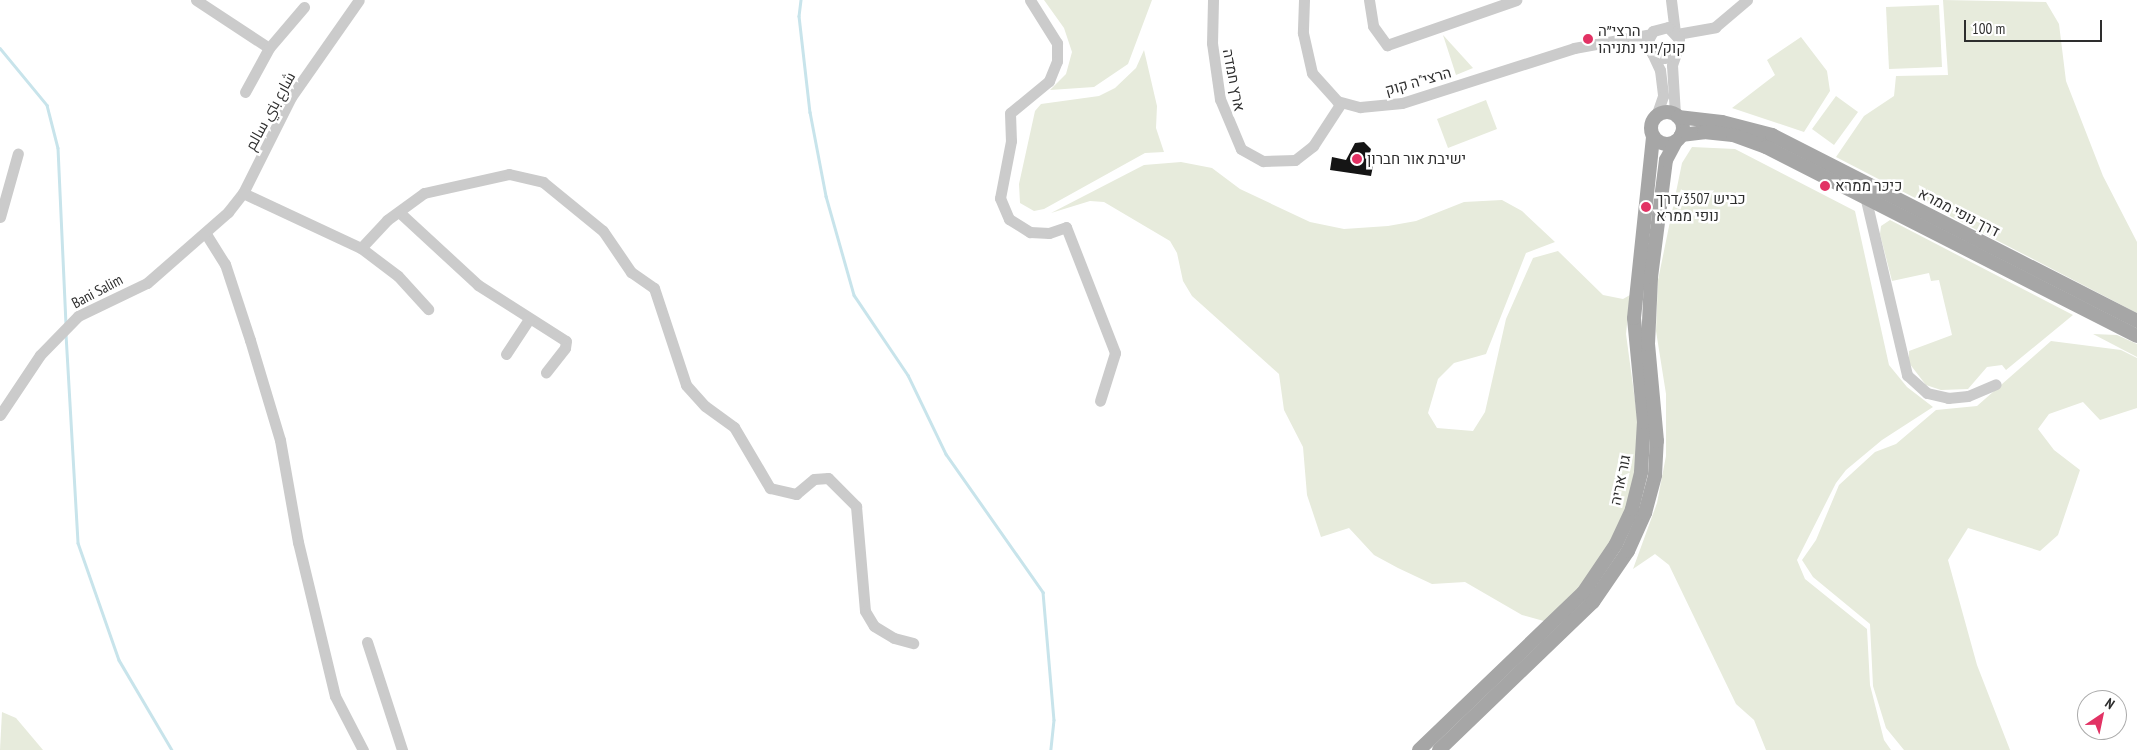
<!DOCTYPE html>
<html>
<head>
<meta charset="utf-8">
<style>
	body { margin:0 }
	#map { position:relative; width:2137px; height:750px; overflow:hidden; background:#fff; font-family:"PT Sans Narrow",Cairo,Heebo,sans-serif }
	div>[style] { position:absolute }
	.green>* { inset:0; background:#e7ebdc }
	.stream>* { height:2.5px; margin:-1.25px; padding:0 1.25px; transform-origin:1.25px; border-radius:1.25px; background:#c8e4eb }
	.building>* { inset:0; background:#151515 }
	.minor>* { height:11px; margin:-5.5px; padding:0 5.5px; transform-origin:5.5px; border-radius:5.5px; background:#cbcbcb }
	.major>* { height:14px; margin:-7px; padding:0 7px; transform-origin:7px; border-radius:7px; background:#a6a6a6 }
	.major>.ring { margin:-7px; padding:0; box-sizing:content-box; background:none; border:14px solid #a6a6a6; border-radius:50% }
	.dots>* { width:14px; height:14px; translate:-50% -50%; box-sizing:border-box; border:2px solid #fff; border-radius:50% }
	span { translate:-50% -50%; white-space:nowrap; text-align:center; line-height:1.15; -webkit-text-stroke:5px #fff; paint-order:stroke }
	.poi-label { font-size:15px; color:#2e2e2e }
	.left { translate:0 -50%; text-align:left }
	.street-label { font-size:15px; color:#2e2e2e }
	.north { position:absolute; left:2077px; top:690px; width:50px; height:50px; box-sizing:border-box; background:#fff; border:1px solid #ababab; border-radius:50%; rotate:34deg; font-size:14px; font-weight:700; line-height:20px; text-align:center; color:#2e2e2e }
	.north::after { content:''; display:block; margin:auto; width:18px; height:22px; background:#e23264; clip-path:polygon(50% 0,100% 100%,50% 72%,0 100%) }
	.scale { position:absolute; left:1964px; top:20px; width:138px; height:22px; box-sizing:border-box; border:2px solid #2e2e2e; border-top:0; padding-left:6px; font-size:15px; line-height:18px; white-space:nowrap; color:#2e2e2e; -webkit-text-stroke:4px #fff; paint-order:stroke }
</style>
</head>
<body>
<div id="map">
	<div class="green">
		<div style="clip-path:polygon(1044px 0,1152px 0,1128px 64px,1094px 87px,1050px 90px,1066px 74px,1072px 52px,1064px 28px)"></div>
		<div style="clip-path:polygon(1943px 0,2046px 2px,2059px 24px,2066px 81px,2103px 176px,2137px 242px,2137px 313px,1836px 157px,1864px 116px,1894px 96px,1896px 76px,1948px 75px)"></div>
		<div style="clip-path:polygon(1939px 5px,1942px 67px,1889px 69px,1886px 7px)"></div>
		<div style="clip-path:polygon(1443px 35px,1473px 68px,1456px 75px)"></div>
		<div style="clip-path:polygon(1801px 37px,1827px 71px,1830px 91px,1804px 132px,1732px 108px,1775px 75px,1767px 60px)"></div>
		<div style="clip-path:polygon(1144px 50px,1157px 106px,1156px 128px,1164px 152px,1145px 153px,1044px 209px,1034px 211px,1020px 203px,1019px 184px,1035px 111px,1041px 104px,1099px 96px,1115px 88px,1136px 68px)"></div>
		<div style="clip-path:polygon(1836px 96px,1858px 112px,1834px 145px,1812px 129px)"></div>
		<div style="clip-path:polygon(1486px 100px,1497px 129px,1448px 148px,1437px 119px)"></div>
		<div style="clip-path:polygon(1692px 147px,1735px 149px,1855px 211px,1889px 365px,1907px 387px,1933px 407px,1882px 440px,1846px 470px,1836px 483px,1797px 560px,1805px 579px,1867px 629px,1870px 685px,1884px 740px,1891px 750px,1766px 750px,1754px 720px,1736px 704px,1669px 565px,1655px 554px,1633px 569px,1657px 503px,1666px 456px,1666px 394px,1656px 331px,1658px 280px,1682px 163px)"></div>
		<div style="clip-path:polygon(1181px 162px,1212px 168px,1240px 189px,1310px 222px,1344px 229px,1388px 226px,1416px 221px,1464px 202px,1502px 200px,1522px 211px,1555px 242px,1526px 253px,1486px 354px,1454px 363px,1438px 379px,1428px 413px,1437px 428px,1473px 431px,1485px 412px,1506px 319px,1533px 258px,1558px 251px,1603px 295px,1623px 299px,1630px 295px,1626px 334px,1638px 423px,1636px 477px,1626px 511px,1601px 562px,1551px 623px,1522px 615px,1465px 582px,1432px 584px,1398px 568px,1374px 555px,1349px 528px,1321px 537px,1307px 495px,1303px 447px,1284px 410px,1279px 374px,1192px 296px,1183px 281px,1177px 253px,1170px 241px,1104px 202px,1090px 201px,1051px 213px,1144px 165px)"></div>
		<div style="clip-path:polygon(1890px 220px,2073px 315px,2006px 370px,2002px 365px,1987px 367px,1968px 389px,1941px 390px,1926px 385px,1909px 363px,1909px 351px,1952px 335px,1939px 280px,1931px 281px,1929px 273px,1892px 281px,1880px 234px,1881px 226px)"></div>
		<div style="clip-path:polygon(2093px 334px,2117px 335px,2137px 344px,2137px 357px)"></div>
		<div style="clip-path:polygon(2051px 341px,2121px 350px,2137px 358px,2137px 408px,2100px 420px,2083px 402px,2049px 414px,2038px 429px,2054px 450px,2080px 470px,2058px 535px,2040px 551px,1968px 528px,1948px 560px,1977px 665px,2010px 750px,1904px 750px,1886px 728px,1873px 686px,1870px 624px,1813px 577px,1802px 560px,1816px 540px,1839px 485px,1875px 452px,1896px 444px,1936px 410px,1977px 406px)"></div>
		<div style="clip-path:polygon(2px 712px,16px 718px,43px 750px,0 750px)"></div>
	</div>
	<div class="stream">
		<div style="left:801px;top:0;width:16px;rotate:97deg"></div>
		<div style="left:799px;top:16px;width:97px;rotate:83.5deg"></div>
		<div style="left:810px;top:112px;width:86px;rotate:79.2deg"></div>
		<div style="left:826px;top:196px;width:103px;rotate:74.2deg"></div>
		<div style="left:854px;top:295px;width:97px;rotate:56deg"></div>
		<div style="left:908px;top:375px;width:88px;rotate:64.3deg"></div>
		<div style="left:946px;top:454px;width:169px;rotate:54.9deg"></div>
		<div style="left:1043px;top:592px;width:128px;rotate:85.1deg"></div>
		<div style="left:1054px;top:720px;width:30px;rotate:96deg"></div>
		<div style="left:0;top:48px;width:74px;rotate:50.5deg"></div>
		<div style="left:47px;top:105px;width:44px;rotate:75.7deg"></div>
		<div style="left:58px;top:148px;width:175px;rotate:87.4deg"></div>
		<div style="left:66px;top:334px;width:209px;rotate:86.7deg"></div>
		<div style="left:78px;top:543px;width:124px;rotate:70.7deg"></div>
		<div style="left:119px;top:660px;width:104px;rotate:59.5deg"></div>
	</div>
	<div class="building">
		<div style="clip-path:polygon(1364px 142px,1371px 149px,1367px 165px,1373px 166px,1371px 176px,1330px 170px,1332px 157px,1346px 160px,1355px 143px)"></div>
	</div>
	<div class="minor">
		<div style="left:196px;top:0;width:87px;rotate:33.3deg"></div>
		<div style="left:269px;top:48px;width:50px;rotate:118.6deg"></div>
		<div style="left:1030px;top:0;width:51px;rotate:57.9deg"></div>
		<div style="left:1057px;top:43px;width:18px;rotate:90deg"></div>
		<div style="left:1057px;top:61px;width:22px;rotate:112deg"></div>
		<div style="left:1049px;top:81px;width:50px;rotate:140.6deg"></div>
		<div style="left:1010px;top:113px;width:28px;rotate:88deg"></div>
		<div style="left:1011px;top:141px;width:58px;rotate:100.9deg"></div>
		<div style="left:1000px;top:198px;width:23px;rotate:67deg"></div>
		<div style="left:1009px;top:219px;width:25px;rotate:32deg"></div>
		<div style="left:1030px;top:232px;width:19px;rotate:3deg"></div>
		<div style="left:1049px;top:233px;width:18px;rotate:-19deg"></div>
		<div style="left:1066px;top:227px;width:135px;rotate:68.7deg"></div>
		<div style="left:1115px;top:353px;width:50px;rotate:107.4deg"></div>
		<div style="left:1213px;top:0;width:43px;rotate:91.3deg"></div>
		<div style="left:1212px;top:43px;width:57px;rotate:81.9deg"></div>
		<div style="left:1220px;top:99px;width:54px;rotate:67.2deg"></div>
		<div style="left:1241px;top:149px;width:25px;rotate:29deg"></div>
		<div style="left:1263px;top:161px;width:32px;rotate:-2deg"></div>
		<div style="left:1295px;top:160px;width:23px;rotate:-38deg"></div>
		<div style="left:1313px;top:146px;width:51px;rotate:-56.9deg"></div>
		<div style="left:1304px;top:0;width:33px;rotate:92deg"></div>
		<div style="left:1303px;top:33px;width:41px;rotate:77.3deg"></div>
		<div style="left:1312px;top:73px;width:38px;rotate:48deg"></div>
		<div style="left:1337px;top:101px;width:24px;rotate:15deg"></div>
		<div style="left:1360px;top:107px;width:42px;rotate:-5.4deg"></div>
		<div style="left:1402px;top:103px;width:181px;rotate:-17.7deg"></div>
		<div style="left:1574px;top:48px;width:78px;rotate:-10.3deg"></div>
		<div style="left:1369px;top:0;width:26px;rotate:81deg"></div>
		<div style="left:1373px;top:26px;width:24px;rotate:54deg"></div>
		<div style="left:1387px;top:45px;width:137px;rotate:-19.2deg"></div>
		<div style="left:1671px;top:0;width:32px;rotate:83deg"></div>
		<div style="left:1677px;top:34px;width:39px;rotate:-10deg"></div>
		<div style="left:1715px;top:27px;width:42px;rotate:-40.2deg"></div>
		<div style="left:269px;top:48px;width:54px;rotate:-49.5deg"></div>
		<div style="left:1652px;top:53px;width:19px;rotate:65deg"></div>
		<div style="left:1660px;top:70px;width:26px;rotate:83deg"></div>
		<div style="left:1663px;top:96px;width:21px;rotate:109deg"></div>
		<div style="left:1675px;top:114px;width:49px;rotate:-93.5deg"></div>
		<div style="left:1672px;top:65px;width:18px;rotate:-71deg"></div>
		<div style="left:1678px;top:48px;width:9px;rotate:-84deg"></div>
		<div style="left:1679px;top:39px;width:16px;rotate:-133deg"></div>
		<div style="left:1668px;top:27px;width:16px;rotate:165deg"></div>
		<div style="left:1653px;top:31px;width:10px;rotate:119deg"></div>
		<div style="left:1648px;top:40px;width:14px;rotate:73deg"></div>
		<div style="left:1652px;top:53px;width:13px;rotate:23deg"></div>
		<div style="left:1664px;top:58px;width:12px;rotate:-24deg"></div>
		<div style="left:243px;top:193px;width:130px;rotate:25deg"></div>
		<div style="left:361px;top:248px;width:46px;rotate:37.1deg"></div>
		<div style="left:398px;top:276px;width:45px;rotate:47.7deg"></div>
		<div style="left:1866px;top:200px;width:180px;rotate:76.8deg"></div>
		<div style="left:1907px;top:375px;width:27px;rotate:42deg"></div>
		<div style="left:1927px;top:393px;width:22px;rotate:13deg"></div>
		<div style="left:1948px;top:398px;width:20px;rotate:-6deg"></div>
		<div style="left:1968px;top:396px;width:30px;rotate:-23deg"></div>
		<div style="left:399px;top:212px;width:108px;rotate:42.7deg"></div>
		<div style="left:478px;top:285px;width:104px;rotate:32.5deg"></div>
		<div style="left:566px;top:341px;width:7px;rotate:98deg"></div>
		<div style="left:565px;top:348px;width:31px;rotate:128deg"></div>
		<div style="left:0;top:217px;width:66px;rotate:-74.3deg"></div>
		<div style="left:206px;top:234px;width:36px;rotate:58deg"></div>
		<div style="left:225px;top:264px;width:80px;rotate:71.8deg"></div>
		<div style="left:250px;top:340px;width:104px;rotate:73.3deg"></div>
		<div style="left:280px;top:440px;width:104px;rotate:80deg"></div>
		<div style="left:298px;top:542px;width:158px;rotate:76.5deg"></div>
		<div style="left:335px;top:696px;width:61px;rotate:62.6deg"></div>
		<div style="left:361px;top:248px;width:38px;rotate:-47deg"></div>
		<div style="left:387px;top:220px;width:46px;rotate:-36.1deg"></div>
		<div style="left:424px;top:193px;width:87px;rotate:-12.6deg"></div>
		<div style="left:509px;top:174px;width:35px;rotate:13deg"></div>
		<div style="left:543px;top:182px;width:77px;rotate:39.2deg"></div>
		<div style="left:603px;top:231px;width:50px;rotate:55.7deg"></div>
		<div style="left:631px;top:272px;width:28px;rotate:35deg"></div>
		<div style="left:654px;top:288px;width:102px;rotate:71.7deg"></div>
		<div style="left:686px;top:385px;width:28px;rotate:48deg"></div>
		<div style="left:705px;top:406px;width:36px;rotate:36deg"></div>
		<div style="left:734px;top:427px;width:71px;rotate:59.5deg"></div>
		<div style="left:770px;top:488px;width:27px;rotate:13deg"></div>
		<div style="left:796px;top:494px;width:23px;rotate:-40deg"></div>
		<div style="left:814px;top:479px;width:14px;rotate:-4deg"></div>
		<div style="left:828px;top:478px;width:40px;rotate:45deg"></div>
		<div style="left:856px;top:506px;width:105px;rotate:85.1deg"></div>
		<div style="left:865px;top:611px;width:17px;rotate:59deg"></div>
		<div style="left:874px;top:626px;width:23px;rotate:31deg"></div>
		<div style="left:894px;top:638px;width:20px;rotate:15deg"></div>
		<div style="left:506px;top:354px;width:42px;rotate:-56.7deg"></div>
		<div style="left:0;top:415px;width:72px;rotate:-56.3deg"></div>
		<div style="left:40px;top:355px;width:54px;rotate:-45.7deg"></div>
		<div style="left:78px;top:316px;width:76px;rotate:-25.6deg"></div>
		<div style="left:147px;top:283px;width:108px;rotate:-41.2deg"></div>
		<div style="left:228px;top:212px;width:24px;rotate:-52deg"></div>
		<div style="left:243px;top:193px;width:107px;rotate:-63.4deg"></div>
		<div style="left:291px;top:97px;width:118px;rotate:-55deg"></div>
		<div style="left:367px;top:642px;width:114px;rotate:72deg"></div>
	</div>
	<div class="major">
		<div class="ring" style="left:1651px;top:112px;width:18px;height:18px"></div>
		<div style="left:1678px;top:117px;width:44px;rotate:6.5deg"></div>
		<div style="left:1722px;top:122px;width:52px;rotate:14.6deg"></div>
		<div style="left:1772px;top:135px;width:410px;rotate:27deg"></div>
		<div style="left:1681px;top:135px;width:23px;rotate:-7deg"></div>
		<div style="left:1704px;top:132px;width:29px;rotate:6deg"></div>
		<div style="left:1733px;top:135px;width:35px;rotate:20deg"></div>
		<div style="left:1766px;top:147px;width:416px;rotate:27deg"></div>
		<div style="left:1419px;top:750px;width:227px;rotate:-43.8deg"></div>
		<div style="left:1583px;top:593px;width:59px;rotate:-56deg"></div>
		<div style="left:1616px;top:544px;width:38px;rotate:-65deg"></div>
		<div style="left:1632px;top:509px;width:38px;rotate:-76deg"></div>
		<div style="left:1641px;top:472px;width:50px;rotate:-86.6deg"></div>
		<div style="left:1644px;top:422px;width:104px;rotate:-95.5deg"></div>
		<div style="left:1634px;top:318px;width:182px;rotate:-84deg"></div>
		<div style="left:1439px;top:750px;width:214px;rotate:-43.9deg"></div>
		<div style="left:1593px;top:602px;width:62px;rotate:-55.5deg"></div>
		<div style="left:1628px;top:551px;width:42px;rotate:-65.9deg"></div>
		<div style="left:1645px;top:513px;width:39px;rotate:-75deg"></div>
		<div style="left:1655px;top:475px;width:34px;rotate:-87deg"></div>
		<div style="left:1657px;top:441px;width:97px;rotate:-95.3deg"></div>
		<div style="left:1648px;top:344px;width:67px;rotate:-87.4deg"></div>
		<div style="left:1651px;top:277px;width:118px;rotate:-82.7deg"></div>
		<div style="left:1666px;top:160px;width:21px;rotate:-62deg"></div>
	</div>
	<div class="dots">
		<div style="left:1588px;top:39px;background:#e23264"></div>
		<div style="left:1357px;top:159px;background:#e23264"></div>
		<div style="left:1825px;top:186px;background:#e23264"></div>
		<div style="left:1646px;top:207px;background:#e23264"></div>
	</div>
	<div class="poi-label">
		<span class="left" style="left:1598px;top:39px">הרצי״ה<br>קוק/יוני נתניהו</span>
		<span class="left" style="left:1367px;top:159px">ישיבת אור חברון</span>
		<span class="left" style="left:1835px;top:186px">כיכר ממרא</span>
		<span class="left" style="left:1656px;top:207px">כביש 3507/דרך<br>נופי ממרא</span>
	</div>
	<div class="street-label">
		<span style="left:1234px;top:80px;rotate:79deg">ארץ חמדה</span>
		<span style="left:1418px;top:81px;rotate:-16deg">הרצי"ה קוק</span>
		<span style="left:270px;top:111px;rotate:-61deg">شارع بني سالم</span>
		<span style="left:1959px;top:212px;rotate:27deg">דרך נופי ממרא</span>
		<span style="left:97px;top:291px;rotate:-28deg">Bani Salim</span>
		<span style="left:1620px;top:480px;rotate:-78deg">גור אריה</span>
	</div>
	<div class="north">N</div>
	<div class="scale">100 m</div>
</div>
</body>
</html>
